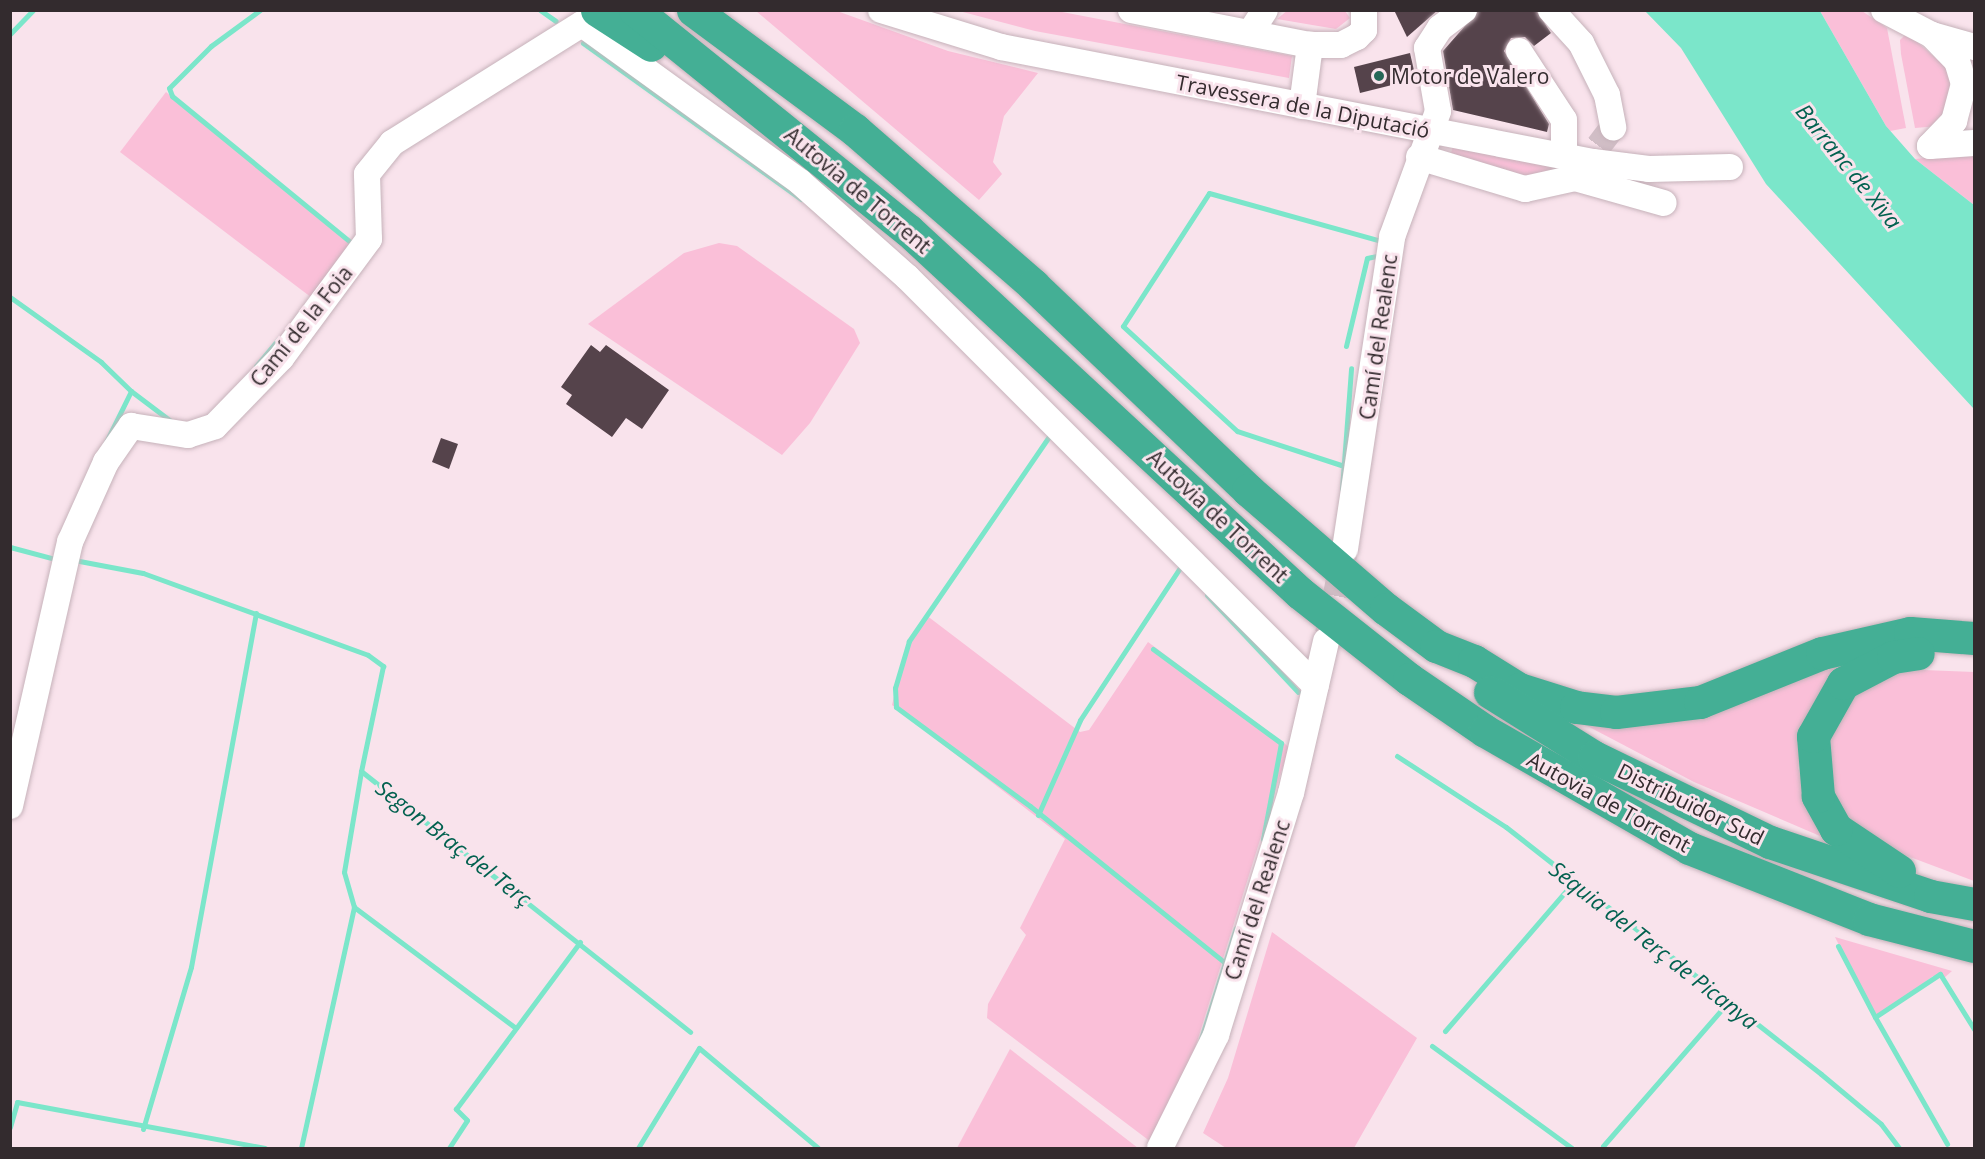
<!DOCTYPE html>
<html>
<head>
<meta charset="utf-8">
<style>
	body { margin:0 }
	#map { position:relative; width:1985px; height:1159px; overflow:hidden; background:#f9e3ec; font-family:"Open Sans",sans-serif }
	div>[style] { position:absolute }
	.green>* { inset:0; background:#fabfd8 }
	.water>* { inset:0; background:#7be6ca }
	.stream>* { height:5px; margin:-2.5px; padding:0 2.5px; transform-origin:2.5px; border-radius:2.5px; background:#7be6ca }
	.building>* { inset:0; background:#55434b }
	.minor-tunnel>* { height:26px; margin-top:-13px; transform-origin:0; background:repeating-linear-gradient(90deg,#d1bec6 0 26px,transparent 0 39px) }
	.roads { filter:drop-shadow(0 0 2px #c6b2ba) drop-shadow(0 0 2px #c6b2ba) }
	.minor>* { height:26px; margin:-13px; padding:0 13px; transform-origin:13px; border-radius:13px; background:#fff }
	.highway>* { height:33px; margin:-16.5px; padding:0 16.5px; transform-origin:16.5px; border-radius:16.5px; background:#44af95 }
	.dots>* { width:16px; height:16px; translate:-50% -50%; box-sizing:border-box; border:3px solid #f9e3ec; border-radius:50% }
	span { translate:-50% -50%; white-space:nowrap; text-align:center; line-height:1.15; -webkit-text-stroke:6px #f9e3ec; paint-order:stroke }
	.poi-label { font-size:21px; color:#332b2e }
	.left { translate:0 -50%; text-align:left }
	.street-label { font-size:21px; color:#332b2e }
	.water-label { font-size:22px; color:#02614f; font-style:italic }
	.frame { position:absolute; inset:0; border:12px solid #332b2e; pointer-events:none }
</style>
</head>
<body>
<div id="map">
	<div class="green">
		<div style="clip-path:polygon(1288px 10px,1345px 11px,1350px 18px,1336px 29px,1277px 19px)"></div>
		<div style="clip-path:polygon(756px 11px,837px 11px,948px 51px,1038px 73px,1004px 116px,993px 162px,1002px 174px,979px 200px)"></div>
		<div style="clip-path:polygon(959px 11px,1057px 11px,1292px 56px,1289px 78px,1035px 31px)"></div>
		<div style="clip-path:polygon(1820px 11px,1862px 11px,1887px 28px,1906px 128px,1890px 131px,1886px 126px)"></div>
		<div style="clip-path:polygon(1907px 33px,1948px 69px,1953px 86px,1939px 126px,1915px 128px,1901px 54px,1900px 40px)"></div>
		<div style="clip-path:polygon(166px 92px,356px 246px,316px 301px,120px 152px)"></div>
		<div style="clip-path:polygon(1453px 145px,1561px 169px,1533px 179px,1450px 158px)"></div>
		<div style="clip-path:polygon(1974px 153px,1974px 205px,1915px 159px)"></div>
		<div style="clip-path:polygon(719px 243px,737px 246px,854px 329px,860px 343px,810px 423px,782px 455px,588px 324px,684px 253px)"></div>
		<div style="clip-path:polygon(926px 615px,1080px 732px,1089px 730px,1148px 642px,1289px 747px,1191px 1061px,1151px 1142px,987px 1018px,988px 1004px,1026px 935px,1020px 928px,1065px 839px,892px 705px,904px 655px)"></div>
		<div style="clip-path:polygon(1856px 655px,1805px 721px,1798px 768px,1827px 839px,1694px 782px,1576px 720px,1642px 726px,1705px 717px)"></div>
		<div style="clip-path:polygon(1898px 669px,1974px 672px,1974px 881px,1902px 854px,1856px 830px,1837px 807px,1825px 763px,1832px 722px,1858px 690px)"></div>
		<div style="clip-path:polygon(1272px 932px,1417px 1038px,1354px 1148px,1226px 1148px,1203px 1133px,1228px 1078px)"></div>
		<div style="clip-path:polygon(1835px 937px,1952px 971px,1944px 978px,1933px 976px,1876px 1020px)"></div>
		<div style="clip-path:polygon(1010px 1049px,1138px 1148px,957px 1148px)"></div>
	</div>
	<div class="water">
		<div style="clip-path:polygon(1645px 11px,1820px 11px,1886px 126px,1915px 159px,1974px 205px,1974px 409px,1766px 184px,1681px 48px)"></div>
	</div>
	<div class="stream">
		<div style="left:260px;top:10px;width:61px;rotate:143.7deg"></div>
		<div style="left:211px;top:46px;width:59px;rotate:135deg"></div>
		<div style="left:169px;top:88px;width:9px;rotate:69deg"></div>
		<div style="left:172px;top:96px;width:235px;rotate:39.3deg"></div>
		<div style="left:540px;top:10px;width:19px;rotate:35deg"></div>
		<div style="left:10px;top:34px;width:33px;rotate:-46deg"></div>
		<div style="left:583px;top:43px;width:268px;rotate:35.6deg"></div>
		<div style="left:10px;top:297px;width:112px;rotate:35.5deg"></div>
		<div style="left:101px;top:362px;width:42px;rotate:44deg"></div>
		<div style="left:131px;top:391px;width:57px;rotate:116.1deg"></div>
		<div style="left:1346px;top:346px;width:90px;rotate:-76.6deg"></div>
		<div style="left:1367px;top:258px;width:14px;rotate:-12deg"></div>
		<div style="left:256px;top:366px;width:35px;rotate:-50deg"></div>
		<div style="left:131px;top:391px;width:51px;rotate:37.1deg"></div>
		<div style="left:1050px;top:435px;width:250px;rotate:124.4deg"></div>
		<div style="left:909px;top:641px;width:49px;rotate:106.6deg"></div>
		<div style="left:895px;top:688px;width:19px;rotate:87deg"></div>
		<div style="left:896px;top:707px;width:167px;rotate:36.5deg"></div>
		<div style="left:1030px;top:806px;width:250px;rotate:38.8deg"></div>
		<div style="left:1341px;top:465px;width:109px;rotate:-161.9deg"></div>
		<div style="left:1237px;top:431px;width:155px;rotate:-137.4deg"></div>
		<div style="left:1123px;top:326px;width:158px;rotate:-57.1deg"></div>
		<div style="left:1209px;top:193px;width:183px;rotate:15.6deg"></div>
		<div style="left:1342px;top:489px;width:121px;rotate:-85.7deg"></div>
		<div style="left:10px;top:547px;width:51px;rotate:14.9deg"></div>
		<div style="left:74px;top:560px;width:70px;rotate:10.7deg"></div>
		<div style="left:143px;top:573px;width:239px;rotate:20deg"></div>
		<div style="left:368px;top:655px;width:19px;rotate:36deg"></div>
		<div style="left:383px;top:666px;width:107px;rotate:101.8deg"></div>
		<div style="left:361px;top:771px;width:420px;rotate:38.4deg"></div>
		<div style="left:1207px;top:595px;width:133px;rotate:46.8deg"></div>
		<div style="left:1153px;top:649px;width:159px;rotate:36.3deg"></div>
		<div style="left:1281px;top:743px;width:98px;rotate:100.6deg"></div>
		<div style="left:1397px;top:756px;width:130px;rotate:33.1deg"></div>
		<div style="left:1506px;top:827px;width:400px;rotate:38.1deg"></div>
		<div style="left:1821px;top:1074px;width:78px;rotate:39.8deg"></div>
		<div style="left:1881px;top:1124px;width:30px;rotate:53deg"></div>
		<div style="left:1038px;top:815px;width:104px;rotate:-66.1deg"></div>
		<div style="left:1080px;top:720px;width:184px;rotate:-56.7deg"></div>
		<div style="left:354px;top:907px;width:202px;rotate:36.8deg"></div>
		<div style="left:1838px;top:946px;width:80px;rotate:62.5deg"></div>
		<div style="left:1875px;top:1017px;width:78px;rotate:-33.5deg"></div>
		<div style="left:1940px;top:974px;width:65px;rotate:58.3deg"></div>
		<div style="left:1875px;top:1017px;width:146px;rotate:60.4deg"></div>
		<div style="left:1445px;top:1031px;width:194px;rotate:-49.2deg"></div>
		<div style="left:1201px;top:1039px;width:116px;rotate:-72.5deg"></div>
		<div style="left:1432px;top:1046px;width:173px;rotate:36.1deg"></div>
		<div style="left:10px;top:1127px;width:26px;rotate:-74deg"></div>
		<div style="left:17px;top:1102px;width:252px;rotate:10.5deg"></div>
		<div style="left:143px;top:1129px;width:169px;rotate:-73.5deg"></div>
		<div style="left:191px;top:967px;width:360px;rotate:-79.6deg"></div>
		<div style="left:1603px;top:1146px;width:191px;rotate:-49deg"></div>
		<div style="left:301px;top:1148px;width:247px;rotate:-77.6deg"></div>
		<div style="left:354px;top:907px;width:36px;rotate:-106deg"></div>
		<div style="left:344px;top:872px;width:102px;rotate:-80.4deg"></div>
		<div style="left:449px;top:1148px;width:33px;rotate:-57deg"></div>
		<div style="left:467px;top:1120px;width:16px;rotate:-135deg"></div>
		<div style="left:456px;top:1109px;width:208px;rotate:-53.4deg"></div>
		<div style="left:638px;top:1148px;width:117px;rotate:-58.6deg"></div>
		<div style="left:699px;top:1048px;width:155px;rotate:40deg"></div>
	</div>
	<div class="building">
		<div style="clip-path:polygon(1394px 10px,1438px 10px,1407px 37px)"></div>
		<div style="clip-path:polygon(1479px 10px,1536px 10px,1551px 33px,1534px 46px,1525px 37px,1511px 38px,1504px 51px,1549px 124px,1547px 132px,1453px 110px,1443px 51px)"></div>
		<div style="clip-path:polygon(1410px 53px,1416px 79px,1360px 93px,1354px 67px)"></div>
		<div style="clip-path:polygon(591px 345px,600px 352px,606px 345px,669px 390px,642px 429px,626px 418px,612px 437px,566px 404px,572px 395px,561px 387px)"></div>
		<div style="clip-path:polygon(441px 438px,458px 444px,449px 469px,432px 462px)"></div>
	</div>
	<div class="minor-tunnel">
		<div style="left:1575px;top:177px;width:63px;rotate:-52.8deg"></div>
		<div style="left:1328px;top:634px;width:81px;rotate:-78.6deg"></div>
	</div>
	<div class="roads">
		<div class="minor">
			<div style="left:881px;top:10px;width:126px;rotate:17.1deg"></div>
			<div style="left:1001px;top:47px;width:603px;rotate:10.99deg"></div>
			<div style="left:1593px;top:162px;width:56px;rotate:7.1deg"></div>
			<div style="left:1649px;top:169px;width:81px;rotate:-1.4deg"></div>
			<div style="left:1131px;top:10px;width:182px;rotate:11.1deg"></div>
			<div style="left:1310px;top:45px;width:31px"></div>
			<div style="left:1341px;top:45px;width:18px;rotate:-27deg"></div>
			<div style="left:1357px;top:37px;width:10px;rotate:-45deg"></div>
			<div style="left:1364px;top:30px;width:20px;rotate:-90deg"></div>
			<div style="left:1551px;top:10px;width:45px;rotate:47.7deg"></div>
			<div style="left:1581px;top:43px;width:58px;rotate:63.4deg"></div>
			<div style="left:1607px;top:95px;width:33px;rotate:79deg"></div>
			<div style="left:1884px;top:10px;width:54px;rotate:27.5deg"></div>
			<div style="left:1932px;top:35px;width:44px;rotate:15.9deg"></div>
			<div style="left:1250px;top:33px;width:27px;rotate:-57deg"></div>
			<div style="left:1519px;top:51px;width:82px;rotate:56.9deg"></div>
			<div style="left:1564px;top:120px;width:36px;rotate:90deg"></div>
			<div style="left:1302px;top:106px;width:62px;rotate:-82.5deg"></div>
			<div style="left:1930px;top:146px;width:35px;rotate:-46deg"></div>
			<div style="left:1954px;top:121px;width:38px;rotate:-75deg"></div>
			<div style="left:1964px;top:84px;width:24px;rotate:-107deg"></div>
			<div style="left:1957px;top:61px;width:36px;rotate:-134deg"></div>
			<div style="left:1930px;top:146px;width:44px;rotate:-3.9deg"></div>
			<div style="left:1419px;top:157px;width:111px;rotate:16.8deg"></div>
			<div style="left:1525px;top:189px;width:51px;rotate:-12.4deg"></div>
			<div style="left:1575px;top:178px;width:92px;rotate:15.7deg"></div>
			<div style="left:1345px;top:549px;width:316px;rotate:-81.4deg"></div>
			<div style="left:1392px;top:237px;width:134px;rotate:-69.9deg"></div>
			<div style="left:1438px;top:111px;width:64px;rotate:-99.9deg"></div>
			<div style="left:1427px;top:48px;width:24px;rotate:-57deg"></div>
			<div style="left:1440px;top:28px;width:30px;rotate:-37deg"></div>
			<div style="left:10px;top:806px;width:271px;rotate:-77.2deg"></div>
			<div style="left:70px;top:542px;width:88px;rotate:-65.8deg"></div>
			<div style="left:106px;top:462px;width:44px;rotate:-55.2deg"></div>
			<div style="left:131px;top:426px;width:58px;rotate:9deg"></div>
			<div style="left:188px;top:435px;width:28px;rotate:-18deg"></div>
			<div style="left:215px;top:426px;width:95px;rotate:-45.9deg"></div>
			<div style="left:281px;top:358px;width:148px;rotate:-53.5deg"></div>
			<div style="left:369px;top:239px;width:65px;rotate:-91.8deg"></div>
			<div style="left:367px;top:174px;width:40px;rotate:-51deg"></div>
			<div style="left:392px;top:143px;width:224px;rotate:-32.1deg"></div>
			<div style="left:582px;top:24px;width:269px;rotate:35.9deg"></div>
			<div style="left:800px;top:182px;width:143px;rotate:41.6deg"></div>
			<div style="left:907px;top:277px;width:578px;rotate:45deg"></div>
			<div style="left:1160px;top:1148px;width:126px;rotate:-63.6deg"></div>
			<div style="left:1216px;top:1035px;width:253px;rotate:-72.8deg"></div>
			<div style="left:1291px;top:793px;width:156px;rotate:-77deg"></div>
		</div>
		<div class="highway">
			<div style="left:597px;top:10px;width:64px;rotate:32.9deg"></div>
			<div style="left:635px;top:10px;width:351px;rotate:38.9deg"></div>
			<div style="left:908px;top:230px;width:534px;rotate:42.8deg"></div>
			<div style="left:1300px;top:593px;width:139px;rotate:38.3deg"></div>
			<div style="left:1409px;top:679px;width:92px;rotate:34.4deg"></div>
			<div style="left:1485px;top:731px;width:235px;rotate:29.8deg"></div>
			<div style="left:1689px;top:848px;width:193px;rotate:21.5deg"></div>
			<div style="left:1869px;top:919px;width:108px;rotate:14.4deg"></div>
			<div style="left:693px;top:10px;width:202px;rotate:36.5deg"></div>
			<div style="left:855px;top:130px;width:236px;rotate:41deg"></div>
			<div style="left:1033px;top:285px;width:297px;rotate:43.6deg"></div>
			<div style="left:1248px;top:490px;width:182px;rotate:40.8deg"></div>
			<div style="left:1386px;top:609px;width:62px;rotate:36.5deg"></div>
			<div style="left:1436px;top:646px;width:41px;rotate:21.5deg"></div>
			<div style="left:1474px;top:661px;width:53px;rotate:31.9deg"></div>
			<div style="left:1519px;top:689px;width:60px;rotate:17.5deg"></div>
			<div style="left:1576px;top:707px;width:40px;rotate:7.1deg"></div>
			<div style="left:1616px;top:712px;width:85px;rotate:-6.8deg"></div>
			<div style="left:1700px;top:702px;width:131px;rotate:-21.9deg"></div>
			<div style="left:1822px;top:653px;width:90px;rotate:-12.8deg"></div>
			<div style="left:1910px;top:633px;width:64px;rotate:4.5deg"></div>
			<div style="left:1490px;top:692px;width:123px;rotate:32deg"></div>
			<div style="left:1594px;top:757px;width:195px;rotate:25.8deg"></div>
			<div style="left:1770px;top:842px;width:169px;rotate:18.6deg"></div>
			<div style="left:1930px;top:896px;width:45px;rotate:10.3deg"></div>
			<div style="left:1899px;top:871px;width:76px;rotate:-146.3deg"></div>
			<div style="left:1836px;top:829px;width:38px;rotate:-119deg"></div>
			<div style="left:1818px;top:796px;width:60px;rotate:-94.8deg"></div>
			<div style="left:1813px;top:736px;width:61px;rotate:-60.5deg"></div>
			<div style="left:1843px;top:683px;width:56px;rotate:-27.5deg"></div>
			<div style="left:1893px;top:657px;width:25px;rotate:-9deg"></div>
		</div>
	</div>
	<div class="dots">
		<div style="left:1379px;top:76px;background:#266858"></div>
	</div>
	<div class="poi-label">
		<span class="left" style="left:1391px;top:76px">Motor de Valero</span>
	</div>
	<div class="street-label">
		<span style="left:1303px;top:106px;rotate:11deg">Travessera de la Diputació</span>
		<span style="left:858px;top:190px;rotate:40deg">Autovia de Torrent</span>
		<span style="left:301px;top:326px;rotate:-51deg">Camí de la Foia</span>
		<span style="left:1378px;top:337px;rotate:-82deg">Camí del Realenc</span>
		<span style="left:1218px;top:516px;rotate:43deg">Autovia de Torrent</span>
		<span style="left:1609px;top:802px;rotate:29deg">Autovia de Torrent</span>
		<span style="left:1691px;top:804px;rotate:26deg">Distribuïdor Sud</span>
		<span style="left:1257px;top:900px;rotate:-72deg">Camí del Realenc</span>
	</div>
	<div class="water-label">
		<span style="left:1849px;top:166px;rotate:51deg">Barranc de Xiva</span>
		<span style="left:454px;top:843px;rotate:38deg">Segon Braç del Terç</span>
		<span style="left:1654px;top:945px;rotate:38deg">Séquia del Terç de Picanya</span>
	</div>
	<div class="frame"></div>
</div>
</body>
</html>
